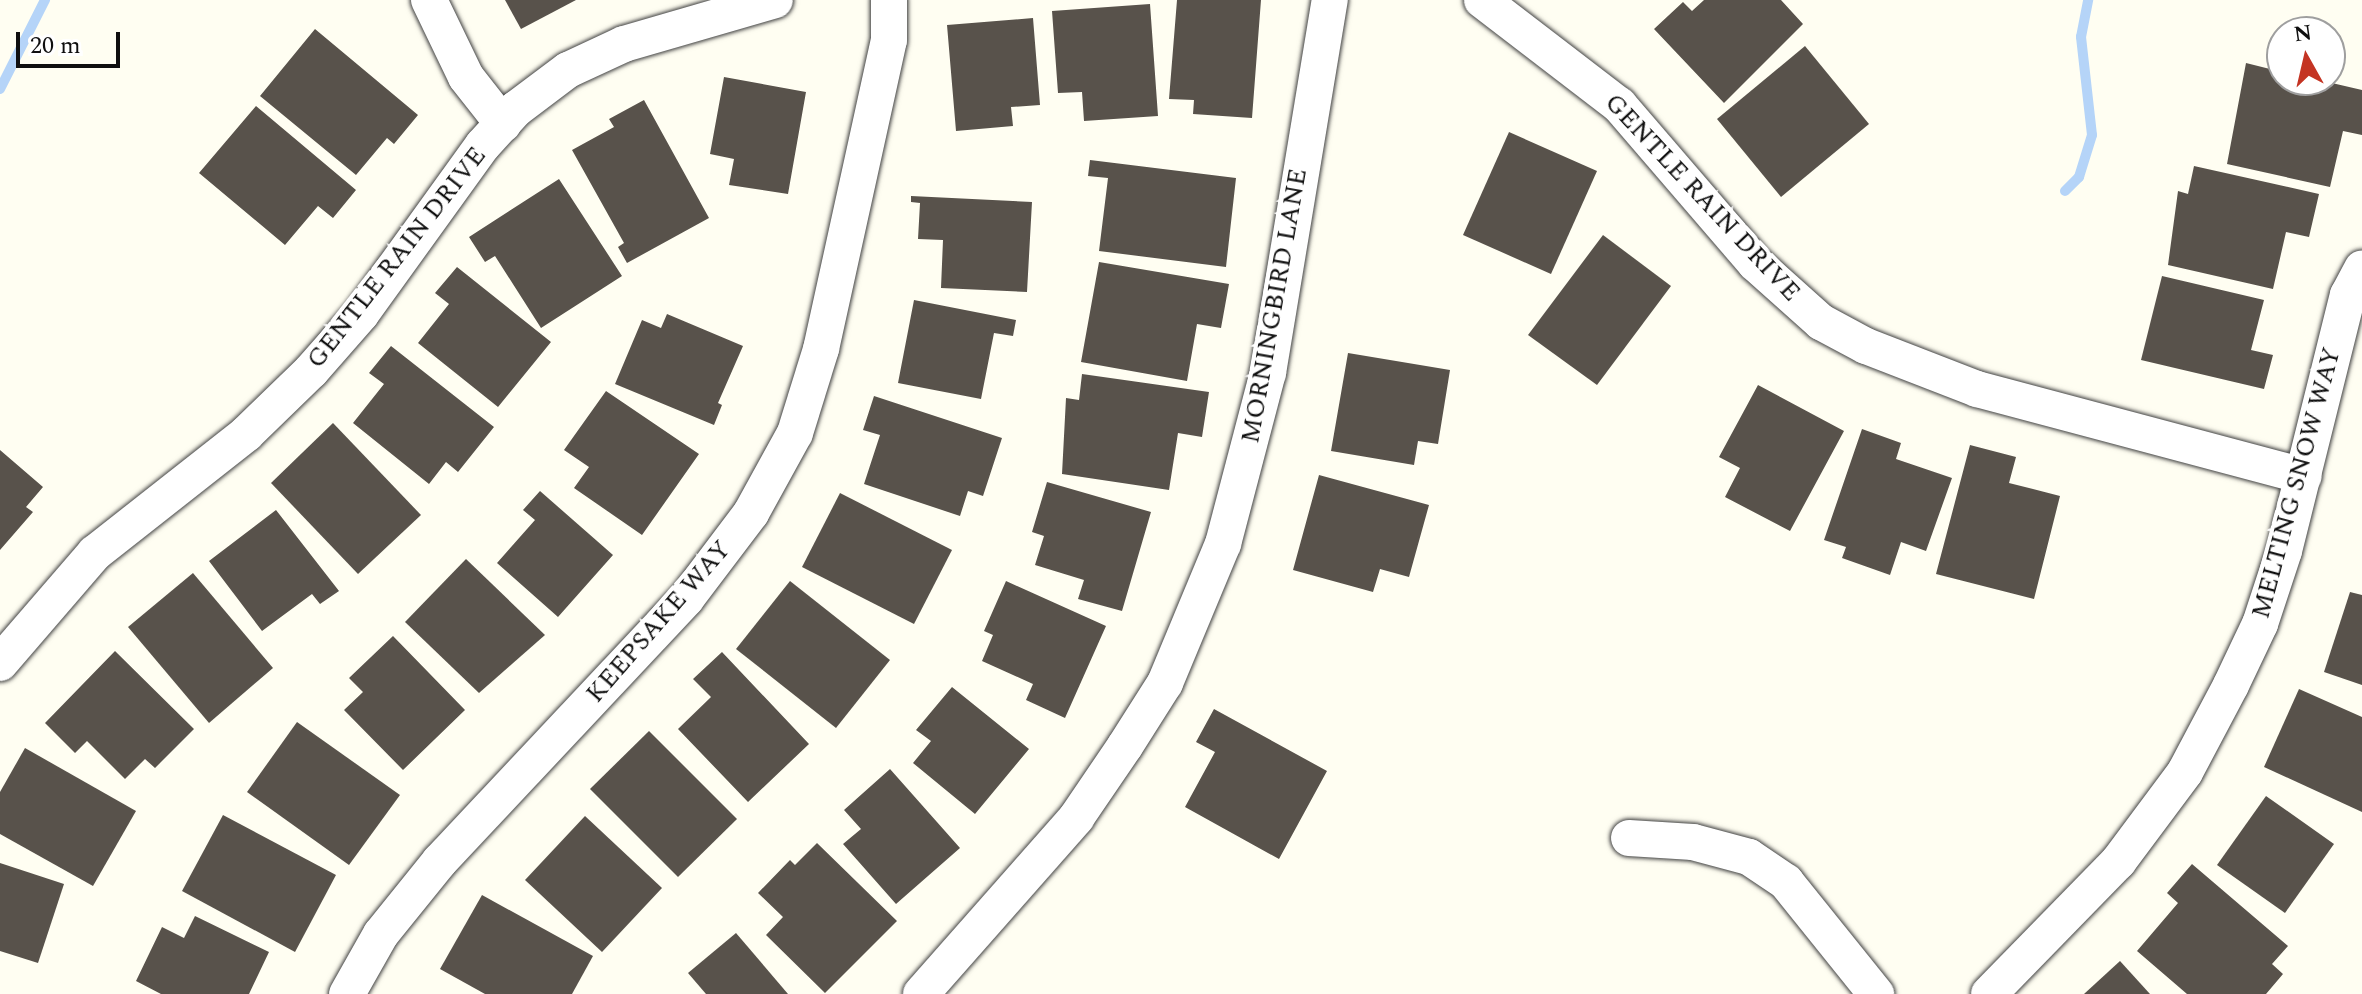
<!DOCTYPE html>
<html>
<head>
<meta charset="utf-8">
<style>
	body { margin:0 }
	#map { position:relative; width:2362px; height:994px; overflow:hidden; background:#fffef2; font-family:Spectral,serif }
	div>[style] { position:absolute }
	.stream>* { height:10px; margin:-5px; padding:0 5px; transform-origin:5px; border-radius:5px; background:#b5d4f8 }
	.building>* { inset:0; background:#58524b }
	.roads { filter:drop-shadow(0 0 2px #424242) drop-shadow(0 0 2px #424242) }
	.street>* { height:36px; margin:-18px; padding:0 18px; transform-origin:18px; border-radius:18px; background:#fff }
	span { translate:-50% -50%; white-space:nowrap; text-align:center; line-height:1.15; -webkit-text-stroke:8px #fff; paint-order:stroke }
	.street-label { font-size:26px; color:#0f0f0f }
	.north { position:absolute; left:2266px; top:16px; width:80px; height:80px; box-sizing:border-box; background:#fff; border:2px solid #9f9f9f; border-radius:50%; rotate:352deg; font-size:22px; font-weight:700; line-height:32px; text-align:center; color:#0f0f0f }
	.north::after { content:''; display:block; margin:auto; width:28px; height:36px; background:#c43423; clip-path:polygon(50% 0,100% 100%,50% 72%,0 100%) }
	.scale { position:absolute; left:16px; top:32px; width:104px; height:36px; box-sizing:border-box; border:4px solid #0f0f0f; border-top:0; padding-left:10px; font-size:24px; line-height:28px; white-space:nowrap; color:#0f0f0f; -webkit-text-stroke:6px #fff; paint-order:stroke }
</style>
</head>
<body>
<div id="map">
	<div class="stream">
		<div style="left:0;top:89px;width:100px;rotate:-63.2deg"></div>
		<div style="left:2065px;top:191px;width:20px;rotate:-45deg"></div>
		<div style="left:2079px;top:177px;width:44px;rotate:-72.8deg"></div>
		<div style="left:2092px;top:135px;width:99px;rotate:-96.4deg"></div>
		<div style="left:2081px;top:37px;width:38px;rotate:-79deg"></div>
	</div>
	<div class="building">
		<div style="clip-path:polygon(505px 0,576px 0,521px 29px)"></div>
		<div style="clip-path:polygon(1177px 0,1261px 0,1252px 118px,1193px 114px,1194px 100px,1169px 99px)"></div>
		<div style="clip-path:polygon(1704px 0,1781px 0,1803px 24px,1724px 103px,1654px 29px,1683px 2px,1692px 11px)"></div>
		<div style="clip-path:polygon(1150px 4px,1158px 116px,1084px 121px,1082px 92px,1058px 93px,1052px 11px)"></div>
		<div style="clip-path:polygon(1033px 18px,1040px 105px,1011px 107px,1013px 126px,956px 131px,947px 25px)"></div>
		<div style="clip-path:polygon(315px 29px,418px 115px,394px 144px,387px 138px,356px 175px,260px 96px)"></div>
		<div style="clip-path:polygon(1805px 46px,1869px 124px,1781px 197px,1717px 119px)"></div>
		<div style="clip-path:polygon(2246px 63px,2282px 72px,2282px 80px,2319px 80px,2362px 90px,2362px 135px,2343px 131px,2330px 187px,2227px 164px)"></div>
		<div style="clip-path:polygon(724px 77px,806px 92px,788px 194px,729px 185px,734px 159px,710px 154px)"></div>
		<div style="clip-path:polygon(644px 100px,709px 218px,627px 263px,618px 247px,624px 243px,572px 150px,614px 127px,609px 119px)"></div>
		<div style="clip-path:polygon(256px 106px,356px 190px,333px 218px,318px 206px,285px 245px,199px 173px)"></div>
		<div style="clip-path:polygon(1509px 132px,1597px 171px,1551px 274px,1463px 235px)"></div>
		<div style="clip-path:polygon(1090px 160px,1236px 178px,1226px 267px,1099px 251px,1108px 178px,1088px 176px)"></div>
		<div style="clip-path:polygon(2194px 166px,2319px 194px,2309px 237px,2286px 232px,2273px 289px,2168px 265px,2178px 191px,2188px 194px)"></div>
		<div style="clip-path:polygon(559px 179px,622px 276px,541px 328px,495px 256px,485px 262px,469px 237px)"></div>
		<div style="clip-path:polygon(911px 196px,1032px 202px,1027px 292px,941px 288px,943px 240px,918px 239px,920px 203px,911px 202px)"></div>
		<div style="clip-path:polygon(1603px 235px,1671px 286px,1597px 385px,1528px 335px)"></div>
		<div style="clip-path:polygon(1099px 262px,1229px 284px,1221px 328px,1197px 324px,1187px 381px,1081px 362px)"></div>
		<div style="clip-path:polygon(457px 267px,551px 342px,498px 407px,418px 343px,449px 304px,435px 293px)"></div>
		<div style="clip-path:polygon(2162px 276px,2264px 300px,2251px 350px,2273px 355px,2264px 389px,2141px 360px)"></div>
		<div style="clip-path:polygon(914px 300px,1016px 320px,1013px 336px,994px 333px,981px 399px,898px 383px)"></div>
		<div style="clip-path:polygon(667px 314px,743px 346px,718px 403px,722px 405px,714px 425px,615px 384px,642px 320px,661px 328px)"></div>
		<div style="clip-path:polygon(391px 346px,494px 427px,458px 472px,446px 462px,429px 484px,353px 423px,384px 384px,369px 373px)"></div>
		<div style="clip-path:polygon(1348px 353px,1450px 370px,1438px 444px,1418px 441px,1414px 465px,1331px 451px)"></div>
		<div style="clip-path:polygon(1082px 374px,1209px 392px,1202px 437px,1178px 433px,1169px 490px,1062px 474px,1066px 398px,1079px 400px)"></div>
		<div style="clip-path:polygon(1758px 385px,1844px 431px,1790px 531px,1725px 497px,1740px 468px,1719px 457px)"></div>
		<div style="clip-path:polygon(606px 391px,699px 454px,642px 535px,574px 488px,589px 467px,564px 450px)"></div>
		<div style="clip-path:polygon(874px 396px,1002px 438px,983px 496px,968px 491px,960px 516px,864px 484px,880px 435px,863px 430px)"></div>
		<div style="clip-path:polygon(333px 423px,421px 515px,358px 574px,271px 483px)"></div>
		<div style="clip-path:polygon(1862px 429px,1901px 443px,1896px 459px,1952px 478px,1926px 551px,1901px 542px,1890px 575px,1842px 558px,1846px 547px,1824px 540px)"></div>
		<div style="clip-path:polygon(1970px 445px,2016px 457px,2009px 483px,2060px 496px,2034px 599px,1936px 574px)"></div>
		<div style="clip-path:polygon(0 450px,43px 487px,26px 507px,33px 512px,0 550px)"></div>
		<div style="clip-path:polygon(1319px 475px,1429px 505px,1409px 577px,1380px 569px,1373px 592px,1293px 570px)"></div>
		<div style="clip-path:polygon(1047px 482px,1151px 512px,1122px 611px,1078px 599px,1084px 580px,1035px 565px,1044px 536px,1032px 532px)"></div>
		<div style="clip-path:polygon(540px 491px,613px 555px,558px 617px,497px 563px,535px 520px,523px 510px)"></div>
		<div style="clip-path:polygon(840px 493px,952px 550px,914px 624px,802px 567px)"></div>
		<div style="clip-path:polygon(276px 510px,339px 591px,320px 604px,312px 594px,262px 631px,209px 561px)"></div>
		<div style="clip-path:polygon(466px 559px,545px 635px,479px 693px,405px 622px)"></div>
		<div style="clip-path:polygon(193px 573px,273px 668px,209px 723px,128px 627px)"></div>
		<div style="clip-path:polygon(790px 581px,890px 660px,836px 728px,736px 649px)"></div>
		<div style="clip-path:polygon(1006px 581px,1106px 626px,1065px 718px,1026px 700px,1033px 684px,982px 661px,993px 635px,984px 631px)"></div>
		<div style="clip-path:polygon(2350px 592px,2362px 595px,2362px 685px,2324px 672px)"></div>
		<div style="clip-path:polygon(393px 636px,465px 710px,403px 770px,344px 710px,363px 692px,349px 678px)"></div>
		<div style="clip-path:polygon(115px 651px,194px 729px,155px 768px,145px 759px,125px 779px,87px 741px,75px 753px,45px 723px)"></div>
		<div style="clip-path:polygon(722px 652px,809px 744px,748px 802px,678px 729px,711px 697px,693px 679px)"></div>
		<div style="clip-path:polygon(952px 687px,1029px 749px,975px 814px,913px 763px,931px 741px,916px 730px)"></div>
		<div style="clip-path:polygon(2299px 689px,2362px 717px,2362px 812px,2264px 767px)"></div>
		<div style="clip-path:polygon(1214px 709px,1327px 771px,1279px 859px,1185px 807px,1215px 752px,1196px 742px)"></div>
		<div style="clip-path:polygon(297px 722px,400px 795px,349px 865px,247px 792px)"></div>
		<div style="clip-path:polygon(649px 731px,737px 819px,678px 877px,590px 789px)"></div>
		<div style="clip-path:polygon(25px 748px,136px 811px,93px 886px,0 834px,0 792px)"></div>
		<div style="clip-path:polygon(890px 769px,960px 848px,896px 904px,843px 844px,861px 829px,844px 810px)"></div>
		<div style="clip-path:polygon(2266px 796px,2334px 844px,2285px 913px,2217px 865px)"></div>
		<div style="clip-path:polygon(223px 815px,336px 875px,295px 952px,182px 891px)"></div>
		<div style="clip-path:polygon(585px 816px,662px 888px,602px 952px,525px 880px)"></div>
		<div style="clip-path:polygon(817px 843px,897px 921px,825px 993px,766px 935px,783px 917px,758px 893px,790px 860px,795px 865px)"></div>
		<div style="clip-path:polygon(0 863px,64px 884px,38px 963px,0 951px)"></div>
		<div style="clip-path:polygon(2192px 864px,2288px 946px,2272px 964px,2283px 974px,2266px 994px,2187px 994px,2137px 951px,2178px 903px,2167px 893px)"></div>
		<div style="clip-path:polygon(482px 895px,593px 956px,572px 994px,485px 994px,440px 969px)"></div>
		<div style="clip-path:polygon(195px 916px,269px 952px,249px 994px,161px 994px,136px 981px,162px 927px,184px 938px)"></div>
		<div style="clip-path:polygon(736px 933px,788px 994px,706px 994px,688px 973px)"></div>
		<div style="clip-path:polygon(2120px 961px,2150px 994px,2084px 994px)"></div>
	</div>
	<div class="roads">
		<div class="street">
			<div style="left:429px;top:0;width:85px;rotate:64.3deg"></div>
			<div style="left:466px;top:77px;width:60px;rotate:51.8deg"></div>
			<div style="left:1482px;top:0;width:173px;rotate:37.5deg"></div>
			<div style="left:1619px;top:105px;width:208px;rotate:49.3deg"></div>
			<div style="left:1755px;top:263px;width:89px;rotate:41.8deg"></div>
			<div style="left:1821px;top:322px;width:51px;rotate:28.1deg"></div>
			<div style="left:1866px;top:346px;width:119px;rotate:21.2deg"></div>
			<div style="left:1977px;top:389px;width:338px;rotate:14.9deg"></div>
			<div style="left:0;top:663px;width:145px;rotate:-49.2deg"></div>
			<div style="left:95px;top:553px;width:192px;rotate:-38.2deg"></div>
			<div style="left:246px;top:434px;width:91px;rotate:-44.1deg"></div>
			<div style="left:311px;top:371px;width:76px;rotate:-48.7deg"></div>
			<div style="left:361px;top:314px;width:208px;rotate:-54.2deg"></div>
			<div style="left:483px;top:145px;width:49px;rotate:-47.5deg"></div>
			<div style="left:516px;top:109px;width:65px;rotate:-36.9deg"></div>
			<div style="left:568px;top:70px;width:62px;rotate:-24.9deg"></div>
			<div style="left:624px;top:44px;width:157px;rotate:-16.2deg"></div>
			<div style="left:1629px;top:838px;width:64px;rotate:3.6deg"></div>
			<div style="left:1693px;top:842px;width:58px;rotate:15deg"></div>
			<div style="left:1749px;top:857px;width:45px;rotate:34deg"></div>
			<div style="left:1786px;top:882px;width:144px;rotate:51.2deg"></div>
			<div style="left:347px;top:994px;width:69px;rotate:-60.5deg"></div>
			<div style="left:381px;top:934px;width:94px;rotate:-51.1deg"></div>
			<div style="left:440px;top:861px;width:359px;rotate:-46.8deg"></div>
			<div style="left:686px;top:599px;width:108px;rotate:-52.9deg"></div>
			<div style="left:751px;top:513px;width:91px;rotate:-61.2deg"></div>
			<div style="left:795px;top:433px;width:88px;rotate:-72.8deg"></div>
			<div style="left:821px;top:349px;width:316px;rotate:-77.6deg"></div>
			<div style="left:889px;top:40px;width:40px;rotate:-90deg"></div>
			<div style="left:921px;top:994px;width:235px;rotate:-48.6deg"></div>
			<div style="left:1076px;top:818px;width:87px;rotate:-55.8deg"></div>
			<div style="left:1125px;top:746px;width:75px;rotate:-57.6deg"></div>
			<div style="left:1165px;top:683px;width:151px;rotate:-67.4deg"></div>
			<div style="left:1223px;top:544px;width:177px;rotate:-75.3deg"></div>
			<div style="left:1268px;top:373px;width:378px;rotate:-80.6deg"></div>
			<div style="left:1989px;top:994px;width:185px;rotate:-45.7deg"></div>
			<div style="left:2118px;top:862px;width:112px;rotate:-53.3deg"></div>
			<div style="left:2185px;top:772px;width:98px;rotate:-62.1deg"></div>
			<div style="left:2231px;top:685px;width:68px;rotate:-64.6deg"></div>
			<div style="left:2260px;top:624px;width:77px;rotate:-71.8deg"></div>
			<div style="left:2284px;top:551px;width:264px;rotate:-76deg"></div>
			<div style="left:2348px;top:295px;width:30px;rotate:-62deg"></div>
		</div>
	</div>
	<div class="street-label">
		<span style="left:1702px;top:198px;rotate:47deg">GENTLE RAIN DRIVE</span>
		<span style="left:397px;top:258px;rotate:-52deg">GENTLE RAIN DRIVE</span>
		<span style="left:1275px;top:306px;rotate:-80deg">MORNINGBIRD LANE</span>
		<span style="left:2297px;top:483px;rotate:-75deg">MELTING SNOW WAY</span>
		<span style="left:659px;top:622px;rotate:-49deg">KEEPSAKE WAY</span>
	</div>
	<div class="north">N</div>
	<div class="scale">20 m</div>
</div>
</body>
</html>
